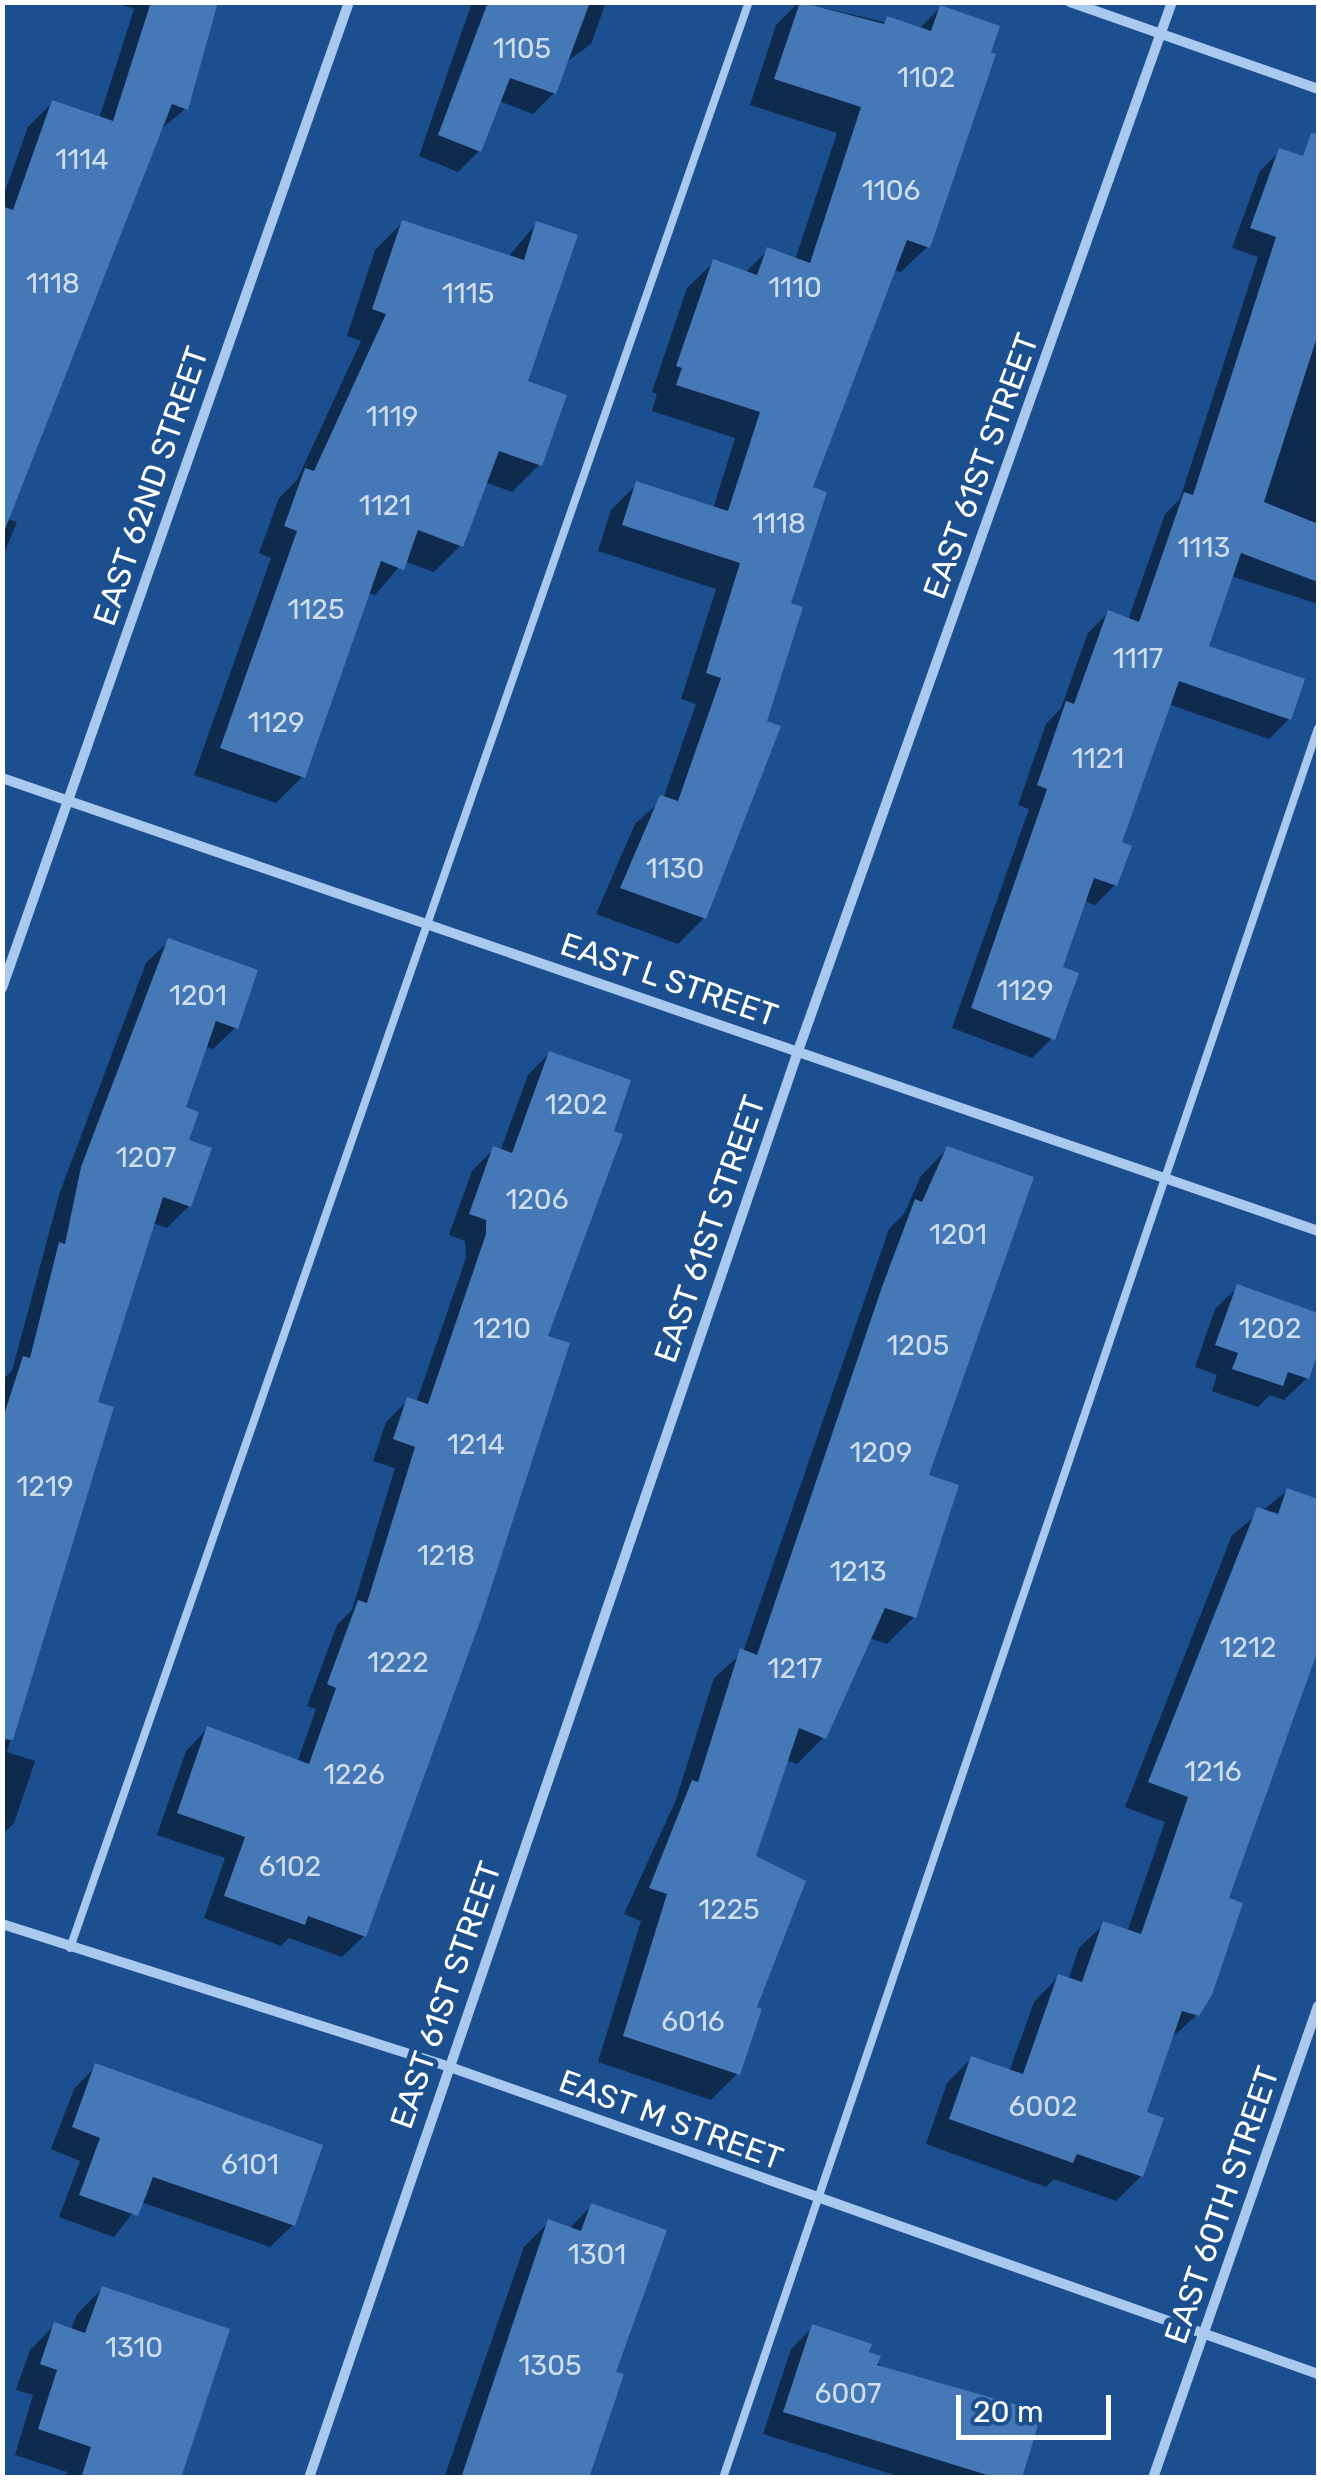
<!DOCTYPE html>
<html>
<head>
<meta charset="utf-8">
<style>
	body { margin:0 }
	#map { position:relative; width:1321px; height:2480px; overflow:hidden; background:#1b4f8f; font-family:Rubik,sans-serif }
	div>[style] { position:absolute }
	.shadow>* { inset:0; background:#0007 }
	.building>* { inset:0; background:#4478b7 }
	.lane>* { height:8px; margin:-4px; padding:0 4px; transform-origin:4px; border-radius:4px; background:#a9c9ee }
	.street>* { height:10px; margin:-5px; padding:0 5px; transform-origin:5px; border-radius:5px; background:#a9c9ee }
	span { translate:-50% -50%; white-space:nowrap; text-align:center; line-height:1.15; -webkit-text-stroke:10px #1b4f8f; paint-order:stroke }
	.number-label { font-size:28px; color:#d0dded }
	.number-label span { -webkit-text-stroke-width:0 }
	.street-label { font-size:32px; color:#fff }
	.frame { position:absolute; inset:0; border:5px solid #fff; pointer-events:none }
	.scale { position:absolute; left:956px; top:2395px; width:155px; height:45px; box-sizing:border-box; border:5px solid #fff; border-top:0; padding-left:12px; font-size:30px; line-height:35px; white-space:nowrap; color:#fff; -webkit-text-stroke:8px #1b4f8f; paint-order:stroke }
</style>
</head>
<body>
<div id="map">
	<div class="shadow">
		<div style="clip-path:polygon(114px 2px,218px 2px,186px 108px,159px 131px,8px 519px,17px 522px,2px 558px,2px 200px,28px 127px,52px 103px,99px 119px,134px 9px)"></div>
		<div style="clip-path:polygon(472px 2px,606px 2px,591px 44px,565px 63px,554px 93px,533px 114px,499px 101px,479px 151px,458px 172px,419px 156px)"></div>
		<div style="clip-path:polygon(799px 2px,918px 30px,940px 8px,928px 246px,901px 272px,893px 270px,809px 489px,787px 605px,704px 918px,678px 944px,596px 914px,635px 824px,663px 799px,696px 704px,681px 699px,716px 589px,598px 551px,611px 510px,637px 484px,713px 509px,735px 438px,652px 411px,657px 394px,652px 392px,687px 288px,714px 262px,745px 273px,768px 250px,795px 260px,837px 133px,750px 105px,776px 25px)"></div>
		<div style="clip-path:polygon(1280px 151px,1318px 164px,1313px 341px,1318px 342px,1318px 604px,1231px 576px,1206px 648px,1289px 719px,1269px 739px,1168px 704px,1118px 844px,1115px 885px,1095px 905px,1083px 901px,1060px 969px,1052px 1038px,1032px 1058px,952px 1028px,1029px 809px,1018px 805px,1046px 724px,1061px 708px,1088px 633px,1108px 613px,1128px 620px,1165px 514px,1180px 499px,1258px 257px,1232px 248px,1260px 171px)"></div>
		<div style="clip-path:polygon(402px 223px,508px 257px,537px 223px,525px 383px,539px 465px,512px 492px,485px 482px,461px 545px,434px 572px,404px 561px,375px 595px,367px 592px,303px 776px,276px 803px,194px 775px,271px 558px,259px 553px,279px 498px,297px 480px,361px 341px,347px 336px,375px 250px)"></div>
		<div style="clip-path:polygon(169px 941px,236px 1027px,213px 1049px,204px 1046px,183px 1109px,189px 1206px,167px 1228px,152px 1223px,95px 1403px,111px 1408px,7px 1752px,35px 1761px,14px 1823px,2px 1835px,2px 1380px,12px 1371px,60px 1192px,146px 963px)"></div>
		<div style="clip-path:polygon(549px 1054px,545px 1337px,364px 1936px,342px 1957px,289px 1938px,281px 1946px,204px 1918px,225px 1858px,157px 1835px,186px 1751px,207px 1729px,297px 1763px,316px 1709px,307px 1706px,337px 1625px,352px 1610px,395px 1468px,373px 1461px,386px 1422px,408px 1400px,416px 1403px,466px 1258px,465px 1241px,449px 1235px,472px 1171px,494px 1149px,500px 1152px,528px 1075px)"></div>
		<div style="clip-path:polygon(947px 1149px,914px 1617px,887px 1644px,869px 1638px,824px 1737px,797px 1764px,786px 1760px,753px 1857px,754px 2009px,738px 2073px,711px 2100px,598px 2062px,641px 1921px,624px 1914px,676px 1800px,714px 1678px,743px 1652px,889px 1229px,904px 1214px,921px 1176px)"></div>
		<div style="clip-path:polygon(1238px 1287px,1318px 1315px,1318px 1345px,1307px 1378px,1284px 1400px,1270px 1395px,1258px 1407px,1212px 1391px,1217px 1375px,1195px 1367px,1215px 1309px)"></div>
		<div style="clip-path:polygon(1287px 1491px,1318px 1502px,1318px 1640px,1226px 1900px,1197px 2015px,1170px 2039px,1144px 2114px,1141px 2176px,1116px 2201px,1054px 2179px,1046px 2187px,926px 2144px,947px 2083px,972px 2058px,1009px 2072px,1034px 2002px,1058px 1977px,1068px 1980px,1079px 1948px,1104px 1924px,1127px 1932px,1165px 1822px,1125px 1807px,1232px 1535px)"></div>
		<div style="clip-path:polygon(96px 2066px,293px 2225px,270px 2247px,141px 2202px,114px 2237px,59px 2217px,80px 2161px,51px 2149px,74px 2089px)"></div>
		<div style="clip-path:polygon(592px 2205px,580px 2478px,444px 2478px,524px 2247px,549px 2222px,569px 2229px)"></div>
		<div style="clip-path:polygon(102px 2289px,176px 2478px,65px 2478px,67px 2472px,15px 2455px,33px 2395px,16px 2390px,30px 2350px,55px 2325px,71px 2330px,77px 2314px)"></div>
		<div style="clip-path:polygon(813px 2327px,866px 2354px,1020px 2478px,904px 2478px,763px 2434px,791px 2349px)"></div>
	</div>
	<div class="building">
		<div style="clip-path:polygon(151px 2px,218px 2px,188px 110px,172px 104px,2px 537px,2px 206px,13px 210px,52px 100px,113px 121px)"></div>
		<div style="clip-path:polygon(488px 2px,590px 2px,556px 94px,510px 78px,481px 152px,438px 135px)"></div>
		<div style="clip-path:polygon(800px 2px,884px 24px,887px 16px,931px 31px,940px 5px,1000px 26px,991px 52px,996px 54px,930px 248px,907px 240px,813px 487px,827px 492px,791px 603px,803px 607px,767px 721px,781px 726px,706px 919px,620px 888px,660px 795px,678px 801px,721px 678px,706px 673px,740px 563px,622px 525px,636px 481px,728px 511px,760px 412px,676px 385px,682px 368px,676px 366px,713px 259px,757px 275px,767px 247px,810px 263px,861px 107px,774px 79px)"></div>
		<div style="clip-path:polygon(1311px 133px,1318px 134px,1318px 334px,1264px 502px,1318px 524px,1318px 582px,1241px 553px,1209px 646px,1305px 679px,1291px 720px,1179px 681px,1122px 842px,1132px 846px,1117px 886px,1094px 878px,1063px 967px,1079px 973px,1055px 1040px,971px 1008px,1047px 789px,1037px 785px,1066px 701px,1074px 704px,1108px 610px,1139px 622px,1184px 492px,1193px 495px,1276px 237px,1250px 228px,1279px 148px,1303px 156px)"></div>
		<div style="clip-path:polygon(402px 220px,524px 260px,536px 221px,578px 235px,528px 381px,567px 395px,542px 466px,499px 451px,463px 547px,418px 530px,404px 570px,381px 561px,305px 778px,220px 748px,297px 531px,284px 526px,305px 468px,314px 471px,386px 314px,372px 309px)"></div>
		<div style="clip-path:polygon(168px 938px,258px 970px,238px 1029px,216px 1021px,186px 1107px,199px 1112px,189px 1140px,212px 1148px,191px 1207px,163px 1197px,98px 1402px,114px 1407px,13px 1740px,2px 1739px,2px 1421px,23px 1356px,30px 1358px,59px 1242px,65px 1244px,81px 1167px)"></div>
		<div style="clip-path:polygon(549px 1051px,631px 1080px,614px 1131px,623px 1134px,548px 1336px,570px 1343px,482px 1616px,366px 1937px,308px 1916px,305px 1925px,224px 1896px,245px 1837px,177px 1813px,207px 1726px,309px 1764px,336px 1688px,327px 1684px,358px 1600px,367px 1603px,415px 1447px,393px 1439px,407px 1397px,428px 1404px,486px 1234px,486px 1220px,469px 1214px,493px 1146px,512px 1153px)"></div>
		<div style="clip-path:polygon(947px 1146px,1034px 1177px,929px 1475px,959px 1485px,916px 1618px,885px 1608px,826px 1739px,799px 1728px,756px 1856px,806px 1881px,757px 2007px,762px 2009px,740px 2075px,623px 2036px,667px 1894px,649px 1888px,692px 1780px,698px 1782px,740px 1648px,757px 1655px,882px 1287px,915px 1199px,922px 1202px)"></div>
		<div style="clip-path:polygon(1237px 1284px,1318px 1313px,1318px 1352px,1309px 1379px,1288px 1372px,1283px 1386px,1232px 1369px,1238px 1353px,1215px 1345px)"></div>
		<div style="clip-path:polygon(1287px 1488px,1318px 1499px,1318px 1650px,1229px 1898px,1243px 1903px,1212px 1995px,1199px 2016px,1182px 2011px,1147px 2112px,1164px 2118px,1143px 2177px,1077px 2154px,1073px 2163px,949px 2119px,971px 2056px,1023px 2074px,1058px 1974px,1082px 1982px,1103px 1921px,1141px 1934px,1188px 1797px,1148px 1782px,1257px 1507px,1278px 1514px)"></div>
		<div style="clip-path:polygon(95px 2063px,323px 2145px,295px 2226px,153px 2177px,138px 2216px,79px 2195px,100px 2138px,72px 2127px)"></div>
		<div style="clip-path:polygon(591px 2203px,667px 2230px,616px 2372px,624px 2374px,589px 2478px,461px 2478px,548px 2219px,581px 2231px)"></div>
		<div style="clip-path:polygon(102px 2286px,230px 2329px,181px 2478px,81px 2478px,91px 2447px,38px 2429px,57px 2370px,40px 2364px,54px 2322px,85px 2333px)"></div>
		<div style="clip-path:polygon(812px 2324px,872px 2344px,869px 2352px,881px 2356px,877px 2365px,1042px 2412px,1022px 2478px,997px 2478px,783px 2412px)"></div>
	</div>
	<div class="lane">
		<div style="left:70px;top:1948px;width:2061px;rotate:-70.77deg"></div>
		<div style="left:723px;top:2478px;width:1848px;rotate:-71.22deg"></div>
	</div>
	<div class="street">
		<div style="left:1070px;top:2px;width:263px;rotate:19.3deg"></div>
		<div style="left:2px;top:778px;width:1392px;rotate:18.99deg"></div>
		<div style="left:2px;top:988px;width:1045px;rotate:-70.61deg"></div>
		<div style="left:2px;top:1924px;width:467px;rotate:17.7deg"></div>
		<div style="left:447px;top:2066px;width:924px;rotate:19.47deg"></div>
		<div style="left:309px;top:2478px;width:1508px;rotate:-71.08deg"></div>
		<div style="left:798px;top:1051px;width:1114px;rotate:-70.38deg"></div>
		<div style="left:1153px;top:2478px;width:500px;rotate:-70.73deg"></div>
	</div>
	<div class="number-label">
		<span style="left:522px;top:49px">1105</span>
		<span style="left:926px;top:78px">1102</span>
		<span style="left:82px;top:160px">1114</span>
		<span style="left:891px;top:191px">1106</span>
		<span style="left:53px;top:284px">1118</span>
		<span style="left:795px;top:288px">1110</span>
		<span style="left:468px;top:294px">1115</span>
		<span style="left:392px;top:417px">1119</span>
		<span style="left:385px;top:506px">1121</span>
		<span style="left:779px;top:524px">1118</span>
		<span style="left:1204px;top:548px">1113</span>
		<span style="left:316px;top:610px">1125</span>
		<span style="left:1138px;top:659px">1117</span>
		<span style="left:276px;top:723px">1129</span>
		<span style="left:1098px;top:759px">1121</span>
		<span style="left:675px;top:869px">1130</span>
		<span style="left:1025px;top:991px">1129</span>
		<span style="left:198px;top:996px">1201</span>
		<span style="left:576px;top:1105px">1202</span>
		<span style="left:146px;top:1158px">1207</span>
		<span style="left:537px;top:1200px">1206</span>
		<span style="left:958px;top:1235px">1201</span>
		<span style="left:502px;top:1329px">1210</span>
		<span style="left:1270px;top:1329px">1202</span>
		<span style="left:918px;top:1346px">1205</span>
		<span style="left:476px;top:1445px">1214</span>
		<span style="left:881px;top:1453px">1209</span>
		<span style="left:45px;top:1487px">1219</span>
		<span style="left:446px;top:1556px">1218</span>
		<span style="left:858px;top:1572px">1213</span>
		<span style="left:1248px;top:1648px">1212</span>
		<span style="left:398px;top:1663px">1222</span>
		<span style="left:795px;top:1669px">1217</span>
		<span style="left:1213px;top:1772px">1216</span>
		<span style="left:354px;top:1775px">1226</span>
		<span style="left:290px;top:1867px">6102</span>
		<span style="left:729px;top:1910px">1225</span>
		<span style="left:693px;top:2022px">6016</span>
		<span style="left:1043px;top:2107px">6002</span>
		<span style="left:250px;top:2165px">6101</span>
		<span style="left:597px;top:2255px">1301</span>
		<span style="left:134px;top:2348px">1310</span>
		<span style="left:550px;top:2366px">1305</span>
		<span style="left:848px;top:2394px">6007</span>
	</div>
	<div class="street-label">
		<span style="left:981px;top:466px;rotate:-70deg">EAST 61ST STREET</span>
		<span style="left:151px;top:486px;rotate:-71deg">EAST 62ND STREET</span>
		<span style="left:669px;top:980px;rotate:19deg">EAST L STREET</span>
		<span style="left:710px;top:1229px;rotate:-71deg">EAST 61ST STREET</span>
		<span style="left:446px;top:1995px;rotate:-71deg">EAST 61ST STREET</span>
		<span style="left:671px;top:2120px;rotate:20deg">EAST M STREET</span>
		<span style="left:1222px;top:2205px;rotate:-71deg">EAST 60TH STREET</span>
	</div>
	<div class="frame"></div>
	<div class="scale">20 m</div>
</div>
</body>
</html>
